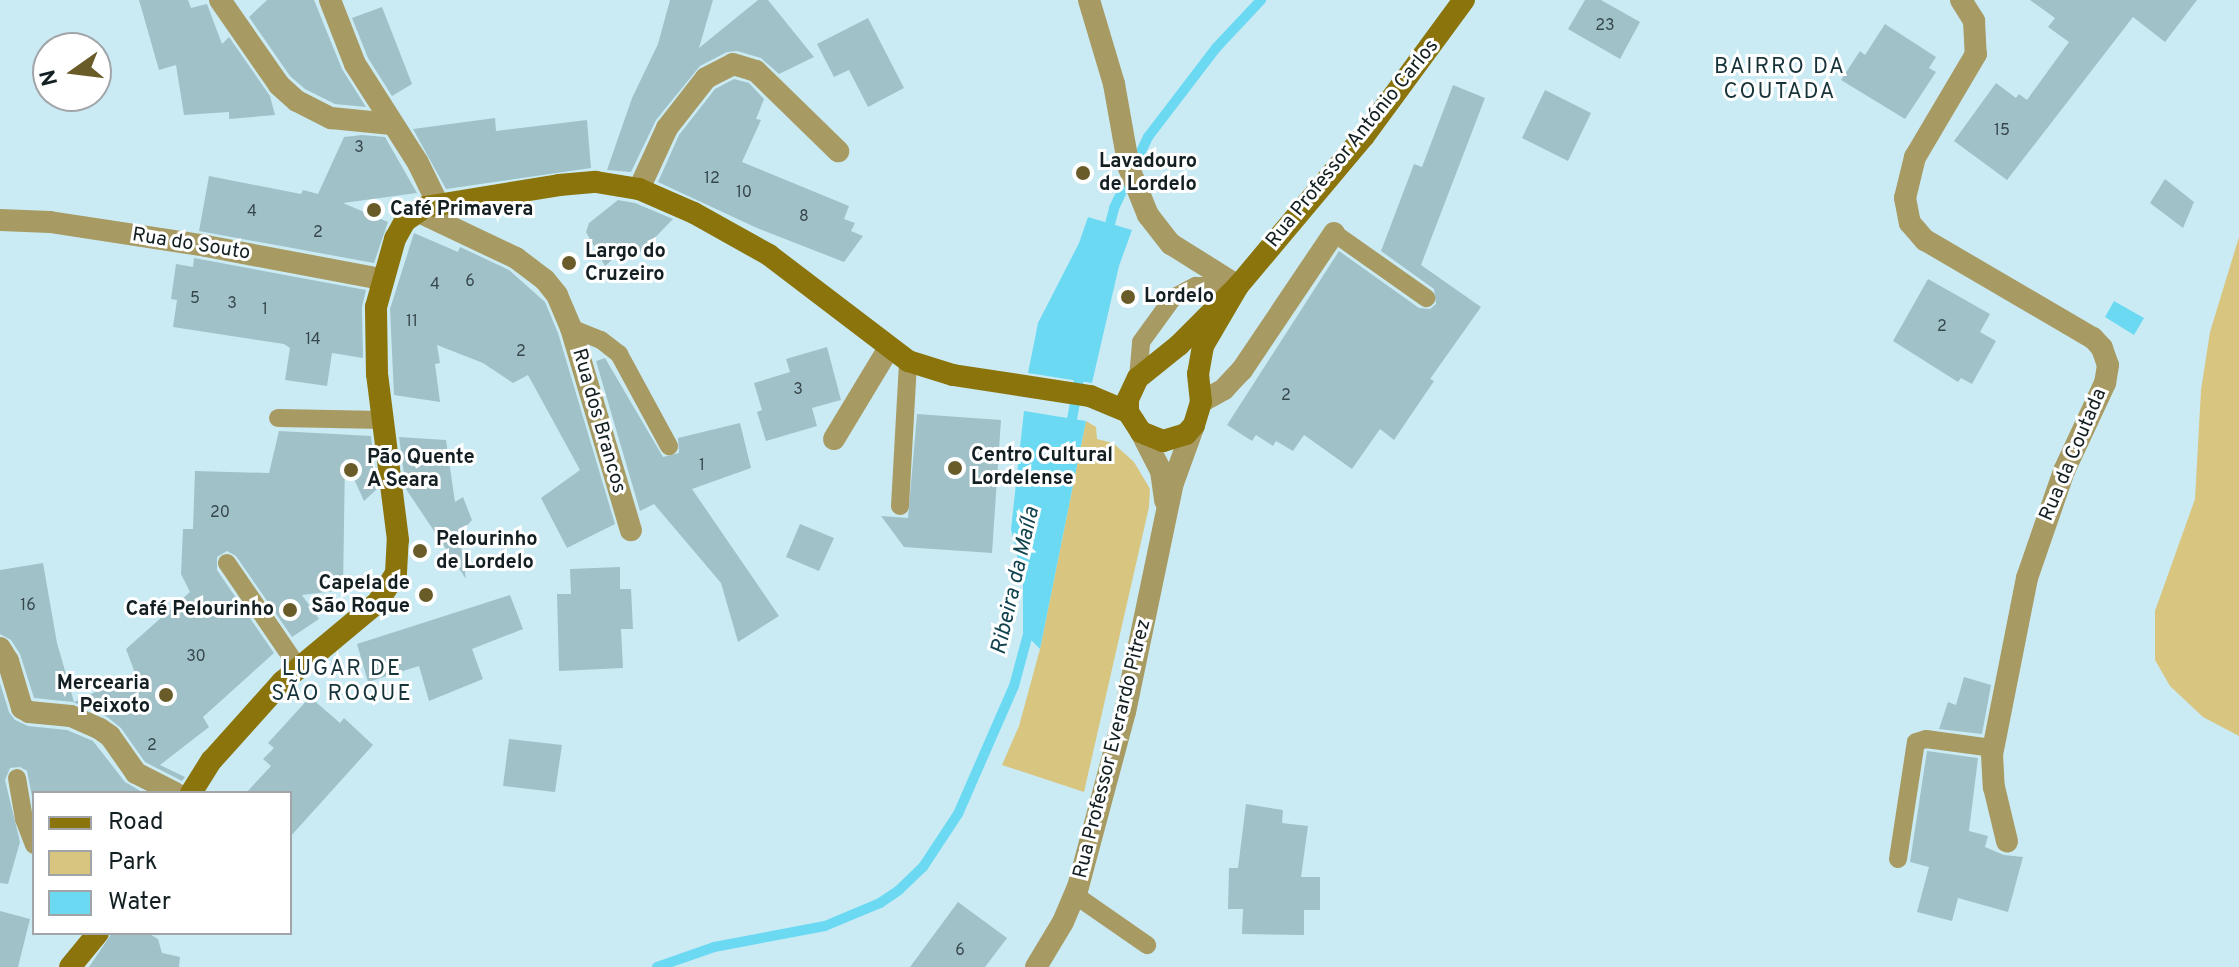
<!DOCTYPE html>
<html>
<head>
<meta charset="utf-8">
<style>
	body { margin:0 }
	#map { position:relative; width:2239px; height:967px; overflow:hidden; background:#cbebf4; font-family:Overpass,sans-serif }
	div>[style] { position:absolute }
	.green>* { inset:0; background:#d8c57f }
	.water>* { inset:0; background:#6cd9f3 }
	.stream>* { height:10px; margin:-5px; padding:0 5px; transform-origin:5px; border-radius:5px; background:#6cd9f3 }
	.building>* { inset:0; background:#a1c1c9 }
	.service>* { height:18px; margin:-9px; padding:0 9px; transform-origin:9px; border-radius:9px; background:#a89a63 }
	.minor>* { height:22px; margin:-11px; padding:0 11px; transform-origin:11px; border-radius:11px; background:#a89a63 }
	.tertiary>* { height:22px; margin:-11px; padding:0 11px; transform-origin:11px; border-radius:11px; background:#a89a63 }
	.secondary>* { height:22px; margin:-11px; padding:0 11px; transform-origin:11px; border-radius:11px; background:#8b740b }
	.dots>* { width:22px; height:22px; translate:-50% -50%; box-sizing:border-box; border:4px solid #fff; border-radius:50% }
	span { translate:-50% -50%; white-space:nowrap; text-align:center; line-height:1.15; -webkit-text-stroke:6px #fff; paint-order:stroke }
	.number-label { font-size:16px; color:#36484c }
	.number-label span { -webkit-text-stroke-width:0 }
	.street-label { font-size:20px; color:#131f22 }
	.poi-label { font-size:20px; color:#131f22; font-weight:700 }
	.left { translate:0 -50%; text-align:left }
	.right { translate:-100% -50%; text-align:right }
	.neighbourhood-label { font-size:22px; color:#17333a; letter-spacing:2px }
	.water-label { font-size:22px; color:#11434e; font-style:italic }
	.legend { position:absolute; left:32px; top:791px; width:260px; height:144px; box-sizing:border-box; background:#fff; border:2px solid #a1a5a7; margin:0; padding:10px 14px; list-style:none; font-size:24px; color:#131f22 }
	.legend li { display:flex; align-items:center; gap:16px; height:40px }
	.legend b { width:40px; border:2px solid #a1a5a7 }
	.north { position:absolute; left:32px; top:32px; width:80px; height:80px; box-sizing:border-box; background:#fff; border:2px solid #a1a5a7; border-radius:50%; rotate:256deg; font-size:22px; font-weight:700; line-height:32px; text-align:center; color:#131f22 }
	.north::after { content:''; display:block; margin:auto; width:28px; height:36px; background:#695c29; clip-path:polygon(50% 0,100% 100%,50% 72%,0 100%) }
</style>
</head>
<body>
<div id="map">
	<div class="green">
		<div style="clip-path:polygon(2239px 237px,2239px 736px,2203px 717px,2170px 686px,2155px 660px,2155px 611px,2195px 499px,2201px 390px,2210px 332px)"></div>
		<div style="clip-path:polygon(1086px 421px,1096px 427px,1097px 439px,1113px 443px,1134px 462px,1150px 489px,1149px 507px,1084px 792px,1002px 765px,1019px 726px,1040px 649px)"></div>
	</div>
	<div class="water">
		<div style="clip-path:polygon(1088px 217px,1132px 230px,1119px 266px,1092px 383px,1028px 373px,1038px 323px,1079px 243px)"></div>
		<div style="clip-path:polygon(2114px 301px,2144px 318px,2134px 335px,2105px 317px)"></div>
		<div style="clip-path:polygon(1024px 411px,1086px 421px,1040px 649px,1023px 632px,1023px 582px,1011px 529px)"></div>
	</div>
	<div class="stream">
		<div style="left:1107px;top:235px;width:28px;rotate:-75deg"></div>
		<div style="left:1114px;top:208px;width:79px;rotate:-64.4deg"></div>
		<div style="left:1148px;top:137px;width:112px;rotate:-52.6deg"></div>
		<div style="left:1216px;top:48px;width:66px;rotate:-46.8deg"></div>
		<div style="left:1070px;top:431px;width:64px;rotate:-80.1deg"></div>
		<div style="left:657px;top:967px;width:60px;rotate:-19.3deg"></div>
		<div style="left:714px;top:947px;width:113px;rotate:-10.7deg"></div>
		<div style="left:825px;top:926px;width:60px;rotate:-22.7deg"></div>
		<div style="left:880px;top:903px;width:23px;rotate:-34deg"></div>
		<div style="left:899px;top:890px;width:33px;rotate:-44deg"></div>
		<div style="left:923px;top:867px;width:64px;rotate:-56.6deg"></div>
		<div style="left:958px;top:814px;width:140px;rotate:-66.4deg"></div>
		<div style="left:1014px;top:686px;width:65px;rotate:-74.9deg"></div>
	</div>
	<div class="building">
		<div style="clip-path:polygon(139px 0,188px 0,191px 8px,207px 4px,222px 44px,229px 37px,270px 96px,275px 115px,229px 119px,229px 112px,184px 115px,176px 65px,159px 70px)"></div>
		<div style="clip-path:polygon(267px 0,314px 0,342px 69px,366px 107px,335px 104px,305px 89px,290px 76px,249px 17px)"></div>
		<div style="clip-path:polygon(670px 0,713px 0,699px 48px,758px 0,768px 0,814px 57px,779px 74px,761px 58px,737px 51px,727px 52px,700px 66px,656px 120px,631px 172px,607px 170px,632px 98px,658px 44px)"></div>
		<div style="clip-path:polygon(1585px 0,1601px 0,1640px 22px,1620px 59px,1568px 29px)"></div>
		<div style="clip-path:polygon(2030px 0,2197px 0,2165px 42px,2133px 17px,2007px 180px,1954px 141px,1996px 83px,2016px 98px,2019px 94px,2027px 100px,2069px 42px,2048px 27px,2055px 18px)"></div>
		<div style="clip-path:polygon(382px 7px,412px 84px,392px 96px,368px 58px,352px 18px)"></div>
		<div style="clip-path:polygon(868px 18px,904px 88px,868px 107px,849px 70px,834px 77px,817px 44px)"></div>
		<div style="clip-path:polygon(1885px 24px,1936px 57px,1929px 68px,1936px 72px,1905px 119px,1841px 80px,1860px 51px,1865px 55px)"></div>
		<div style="clip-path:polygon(734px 79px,749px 83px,764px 99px,756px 119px,761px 120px,742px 162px,849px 206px,844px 219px,855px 223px,851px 231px,863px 236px,844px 262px,757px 228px,658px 182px,679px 135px,715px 89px)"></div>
		<div style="clip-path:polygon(1453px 85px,1485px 98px,1421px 265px,1481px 307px,1430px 379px,1434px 381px,1394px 440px,1380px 429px,1352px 469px,1304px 435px,1293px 451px,1276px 441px,1273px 446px,1256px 435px,1252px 441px,1227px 425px,1339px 251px,1419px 308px,1430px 309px,1436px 304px,1434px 289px,1381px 251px,1414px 164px,1422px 167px)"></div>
		<div style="clip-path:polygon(1545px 90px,1591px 113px,1568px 161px,1522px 138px)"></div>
		<div style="clip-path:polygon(495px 118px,496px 131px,587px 120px,591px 168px,446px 189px,413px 129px)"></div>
		<div style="clip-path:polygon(362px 135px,385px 137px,417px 193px,343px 203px,388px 222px,374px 263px,199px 231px,209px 176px,301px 194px,303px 190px,318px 194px,344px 137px)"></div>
		<div style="clip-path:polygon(2165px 179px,2194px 202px,2183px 228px,2150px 203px)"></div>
		<div style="clip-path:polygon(618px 200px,635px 203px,673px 219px,641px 252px,631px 243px,605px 266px,586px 232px,589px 223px)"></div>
		<div style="clip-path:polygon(414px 233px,458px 252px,460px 247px,509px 270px,545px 302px,558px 333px,615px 524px,567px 548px,541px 498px,580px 470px,528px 375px,513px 383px,483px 363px,437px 345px,440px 363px,435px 364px,440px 402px,394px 395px,390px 309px)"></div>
		<div style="clip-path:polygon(194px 258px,366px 290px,362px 307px,363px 358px,332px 353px,327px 386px,285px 380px,290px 348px,284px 344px,173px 327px,177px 300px,171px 299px,176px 264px,193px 267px)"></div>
		<div style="clip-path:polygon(1928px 279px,1990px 314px,1980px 332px,1996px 341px,1972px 384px,1961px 378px,1958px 382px,1893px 341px)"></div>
		<div style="clip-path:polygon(827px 347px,841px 400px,812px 408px,817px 426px,766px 441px,757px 412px,762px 410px,754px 383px,790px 372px,786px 359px)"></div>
		<div style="clip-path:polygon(605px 358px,663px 457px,679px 453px,678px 438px,740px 423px,751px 468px,692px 489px,779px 616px,738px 642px,721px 583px,654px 504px,640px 511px,596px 361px)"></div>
		<div style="clip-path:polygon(917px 414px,1001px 420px,992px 553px,904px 547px,881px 516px,908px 518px)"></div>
		<div style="clip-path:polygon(279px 431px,371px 436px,377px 489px,364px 501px,345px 459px,343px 590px,302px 595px,319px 619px,292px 637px,236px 556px,227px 551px,217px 557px,217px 570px,274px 653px,203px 717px,209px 727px,160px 765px,185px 777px,182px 781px,145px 762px,121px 728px,106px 716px,73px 702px,34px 698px,20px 654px,11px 640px,0 634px,0 570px,43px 563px,57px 643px,74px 702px,135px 673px,126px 649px,190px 592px,181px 574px,183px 529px,193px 529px,195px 471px,269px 473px)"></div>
		<div style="clip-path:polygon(399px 437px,446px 440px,455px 502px,463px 497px,472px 520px,459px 534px,466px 579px,406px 489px)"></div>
		<div style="clip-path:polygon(800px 524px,834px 538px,819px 571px,786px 557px)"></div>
		<div style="clip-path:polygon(620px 567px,620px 589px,631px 589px,633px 629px,621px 629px,623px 668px,559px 671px,557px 594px,571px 594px,570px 569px)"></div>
		<div style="clip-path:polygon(510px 595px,523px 629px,472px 649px,483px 679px,429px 701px,419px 666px,368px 682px,357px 644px)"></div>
		<div style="clip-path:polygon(1964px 677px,1991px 685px,1982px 734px,1939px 729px,1948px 702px,1956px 705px)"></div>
		<div style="clip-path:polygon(0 683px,9px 712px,15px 720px,28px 726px,67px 730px,93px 741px,125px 782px,144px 793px,34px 793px,34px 806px,27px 771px,20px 767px,10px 768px,5px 780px,20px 842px,8px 884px,0 883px)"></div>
		<div style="clip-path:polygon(310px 697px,340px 723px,344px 718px,373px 745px,290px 837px,290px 793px,246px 793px,271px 766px,263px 759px,274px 748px,268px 743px)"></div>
		<div style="clip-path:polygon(509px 739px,562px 745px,555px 792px,503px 786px)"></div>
		<div style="clip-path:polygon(1927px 751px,1978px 758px,1969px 831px,1988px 836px,1985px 847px,2004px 855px,2023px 857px,2008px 912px,1958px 898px,1952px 921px,1917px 912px,1929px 867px,1910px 862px)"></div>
		<div style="clip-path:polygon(1246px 804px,1283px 810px,1282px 823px,1308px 826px,1301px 877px,1320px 877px,1320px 910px,1304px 910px,1304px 935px,1242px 934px,1243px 909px,1228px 909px,1229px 868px,1238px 868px)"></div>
		<div style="clip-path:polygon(958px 902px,1007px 938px,985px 967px,910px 967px)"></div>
		<div style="clip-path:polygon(0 911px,30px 919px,18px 967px,0 967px)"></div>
		<div style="clip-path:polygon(112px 933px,148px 933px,158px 939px,162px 953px,180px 957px,179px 967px,89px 967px)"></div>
	</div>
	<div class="service">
		<div style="left:1334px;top:233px;width:113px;rotate:35.2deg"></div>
		<div style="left:571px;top:328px;width:32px;rotate:22deg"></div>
		<div style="left:601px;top:340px;width:23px;rotate:38deg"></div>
		<div style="left:619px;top:354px;width:105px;rotate:61.5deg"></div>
		<div style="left:1138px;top:378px;width:36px;rotate:-85deg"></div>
		<div style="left:1141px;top:342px;width:54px;rotate:-54deg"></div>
		<div style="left:1173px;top:298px;width:26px;rotate:-28deg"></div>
		<div style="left:1196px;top:286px;width:42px"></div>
		<div style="left:278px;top:418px;width:105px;rotate:1.1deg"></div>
		<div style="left:900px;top:506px;width:145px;rotate:-86.8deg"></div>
		<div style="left:227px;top:563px;width:126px;rotate:55.7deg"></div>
		<div style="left:17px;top:778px;width:42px;rotate:80.3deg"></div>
		<div style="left:24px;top:819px;width:28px;rotate:69deg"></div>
		<div style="left:1898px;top:859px;width:118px;rotate:-81.3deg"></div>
		<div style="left:1916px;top:742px;width:10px;rotate:-17deg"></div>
		<div style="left:1926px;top:739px;width:68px;rotate:7.7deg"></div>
		<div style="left:1075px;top:895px;width:88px;rotate:34.8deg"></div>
	</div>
	<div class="minor">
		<div style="left:220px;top:0;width:103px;rotate:55.2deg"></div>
		<div style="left:279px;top:85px;width:24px;rotate:42deg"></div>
		<div style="left:297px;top:101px;width:38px;rotate:27deg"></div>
		<div style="left:331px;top:118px;width:61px;rotate:5.6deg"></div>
		<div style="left:330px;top:0;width:69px;rotate:68.7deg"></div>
		<div style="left:355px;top:64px;width:117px;rotate:57.5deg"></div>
		<div style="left:418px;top:163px;width:46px;rotate:64deg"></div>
		<div style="left:1089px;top:0;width:88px;rotate:73.4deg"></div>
		<div style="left:1114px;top:84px;width:85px;rotate:79.9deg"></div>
		<div style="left:1129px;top:168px;width:51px;rotate:68deg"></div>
		<div style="left:1148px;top:215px;width:37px;rotate:52deg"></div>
		<div style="left:1171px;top:244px;width:79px;rotate:32.1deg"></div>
		<div style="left:1961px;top:0;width:25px;rotate:58deg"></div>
		<div style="left:1974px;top:21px;width:33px;rotate:87deg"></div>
		<div style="left:1976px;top:54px;width:120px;rotate:120.6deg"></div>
		<div style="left:1915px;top:157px;width:42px;rotate:103.7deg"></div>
		<div style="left:1905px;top:198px;width:25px;rotate:79deg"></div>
		<div style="left:1910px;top:223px;width:23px;rotate:49deg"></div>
		<div style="left:1925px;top:240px;width:194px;rotate:30.3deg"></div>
		<div style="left:2093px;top:338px;width:13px;rotate:48deg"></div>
		<div style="left:2102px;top:348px;width:18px;rotate:71deg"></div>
		<div style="left:2108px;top:365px;width:18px;rotate:99deg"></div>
		<div style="left:2105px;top:383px;width:97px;rotate:115deg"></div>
		<div style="left:2064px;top:471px;width:113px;rotate:109.1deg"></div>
		<div style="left:2027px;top:578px;width:179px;rotate:101.2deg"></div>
		<div style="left:1992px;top:754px;width:33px;rotate:87deg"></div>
		<div style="left:1994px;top:787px;width:56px;rotate:76.5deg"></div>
		<div style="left:639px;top:189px;width:67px;rotate:-65.3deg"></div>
		<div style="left:667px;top:128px;width:63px;rotate:-52deg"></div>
		<div style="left:706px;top:78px;width:30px;rotate:-27deg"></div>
		<div style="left:733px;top:64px;width:24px;rotate:17deg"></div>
		<div style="left:756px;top:71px;width:115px;rotate:44.3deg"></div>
		<div style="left:417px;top:211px;width:110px;rotate:25.4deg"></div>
		<div style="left:516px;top:258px;width:36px;rotate:37deg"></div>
		<div style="left:545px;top:280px;width:19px;rotate:51deg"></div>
		<div style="left:557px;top:295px;width:36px;rotate:67deg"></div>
		<div style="left:571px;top:328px;width:211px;rotate:73.5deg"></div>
		<div style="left:0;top:220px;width:50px;rotate:2.3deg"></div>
		<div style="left:50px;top:222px;width:158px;rotate:8.7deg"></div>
		<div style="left:206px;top:246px;width:178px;rotate:10.7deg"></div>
		<div style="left:1201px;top:402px;width:26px;rotate:-29deg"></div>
		<div style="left:1224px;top:389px;width:26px;rotate:-47deg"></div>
		<div style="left:1242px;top:370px;width:165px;rotate:-56.1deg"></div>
		<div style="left:834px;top:439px;width:106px;rotate:-58.9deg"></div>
		<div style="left:0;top:648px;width:15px;rotate:58deg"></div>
		<div style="left:8px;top:661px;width:49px;rotate:73.4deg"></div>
		<div style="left:22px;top:708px;width:8px;rotate:30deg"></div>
		<div style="left:29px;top:712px;width:42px;rotate:5.4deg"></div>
		<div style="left:71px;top:716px;width:32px;rotate:24deg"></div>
		<div style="left:100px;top:729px;width:12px;rotate:35deg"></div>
		<div style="left:110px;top:736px;width:45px;rotate:54.9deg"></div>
		<div style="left:136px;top:773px;width:44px;rotate:27.1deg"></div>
	</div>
	<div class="tertiary">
		<div style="left:1141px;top:432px;width:44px;rotate:62.9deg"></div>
		<div style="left:1161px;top:471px;width:30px;rotate:82deg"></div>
		<div style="left:1036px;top:967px;width:52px;rotate:-59deg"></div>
		<div style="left:1063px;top:922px;width:38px;rotate:-67deg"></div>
		<div style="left:1078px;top:887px;width:181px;rotate:-75deg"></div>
		<div style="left:1125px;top:712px;width:234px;rotate:-78.2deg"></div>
		<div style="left:1173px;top:483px;width:62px;rotate:-70.1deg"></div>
	</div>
	<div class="secondary">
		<div style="left:1238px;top:286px;width:69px;rotate:120.3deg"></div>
		<div style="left:1203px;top:346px;width:28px;rotate:100deg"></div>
		<div style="left:1198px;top:374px;width:28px;rotate:84deg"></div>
		<div style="left:1201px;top:402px;width:24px;rotate:107deg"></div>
		<div style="left:1194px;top:425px;width:12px;rotate:132deg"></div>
		<div style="left:1186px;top:434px;width:24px;rotate:163deg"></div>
		<div style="left:1163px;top:441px;width:24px;rotate:-158deg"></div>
		<div style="left:1141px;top:432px;width:24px;rotate:-123deg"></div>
		<div style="left:1128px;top:412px;width:13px;rotate:-90deg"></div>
		<div style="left:1128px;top:399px;width:23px;rotate:-65deg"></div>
		<div style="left:1138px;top:378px;width:53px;rotate:-38.8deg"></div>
		<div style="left:1179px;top:345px;width:83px;rotate:-45deg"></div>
		<div style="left:1238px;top:286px;width:196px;rotate:-50deg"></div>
		<div style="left:1364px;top:136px;width:169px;rotate:-53.7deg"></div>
		<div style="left:191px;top:793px;width:39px;rotate:-58deg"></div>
		<div style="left:212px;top:760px;width:105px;rotate:-48.1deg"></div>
		<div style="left:282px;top:682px;width:125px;rotate:-39.8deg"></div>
		<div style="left:378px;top:602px;width:34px;rotate:-58deg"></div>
		<div style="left:396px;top:573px;width:33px;rotate:-87deg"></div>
		<div style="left:398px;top:540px;width:167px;rotate:-97.2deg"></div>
		<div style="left:377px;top:374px;width:67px;rotate:-90.9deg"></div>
		<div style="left:376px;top:307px;width:71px;rotate:-74.4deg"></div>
		<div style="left:395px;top:239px;width:21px;rotate:-61deg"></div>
		<div style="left:405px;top:221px;width:24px;rotate:-35deg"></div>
		<div style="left:425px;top:207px;width:136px;rotate:-9.3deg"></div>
		<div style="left:559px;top:185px;width:37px;rotate:-5deg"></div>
		<div style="left:596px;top:182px;width:44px;rotate:9.2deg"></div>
		<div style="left:639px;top:189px;width:60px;rotate:23.6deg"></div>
		<div style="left:694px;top:213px;width:86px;rotate:29.2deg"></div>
		<div style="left:769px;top:255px;width:175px;rotate:37.3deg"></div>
		<div style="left:908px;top:361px;width:47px;rotate:17.3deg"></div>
		<div style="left:953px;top:375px;width:139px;rotate:8.7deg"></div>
		<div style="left:1090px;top:396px;width:41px;rotate:22.8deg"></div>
		<div style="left:70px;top:967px;width:44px;rotate:-50.5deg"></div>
	</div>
	<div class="dots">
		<div style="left:1083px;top:173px;background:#695c29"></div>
		<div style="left:374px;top:210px;background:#695c29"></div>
		<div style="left:569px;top:263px;background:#695c29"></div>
		<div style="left:1128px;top:297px;background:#695c29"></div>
		<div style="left:955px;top:468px;background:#695c29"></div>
		<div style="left:351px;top:470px;background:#695c29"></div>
		<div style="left:420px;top:551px;background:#695c29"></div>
		<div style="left:426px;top:595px;background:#695c29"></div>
		<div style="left:290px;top:610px;background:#695c29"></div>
		<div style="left:166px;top:695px;background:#695c29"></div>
	</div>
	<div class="number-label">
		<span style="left:1605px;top:26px">23</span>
		<span style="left:2002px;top:131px">15</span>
		<span style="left:359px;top:148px">3</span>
		<span style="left:712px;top:179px">12</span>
		<span style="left:744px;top:193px">10</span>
		<span style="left:252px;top:212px">4</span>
		<span style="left:804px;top:217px">8</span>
		<span style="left:318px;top:233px">2</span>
		<span style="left:470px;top:282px">6</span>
		<span style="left:435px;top:285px">4</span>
		<span style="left:195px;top:299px">5</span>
		<span style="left:232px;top:304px">3</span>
		<span style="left:265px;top:310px">1</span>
		<span style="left:412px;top:322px">11</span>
		<span style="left:1942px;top:327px">2</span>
		<span style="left:313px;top:340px">14</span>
		<span style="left:521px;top:352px">2</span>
		<span style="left:798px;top:390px">3</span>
		<span style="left:1286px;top:396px">2</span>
		<span style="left:702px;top:466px">1</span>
		<span style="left:220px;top:513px">20</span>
		<span style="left:28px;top:606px">16</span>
		<span style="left:196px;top:657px">30</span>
		<span style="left:152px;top:746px">2</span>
		<span style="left:960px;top:951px">6</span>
	</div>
	<div class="street-label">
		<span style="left:1353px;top:144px;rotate:-51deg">Rua Professor António Carlos</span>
		<span style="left:191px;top:245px;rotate:9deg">Rua do Souto</span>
		<span style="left:598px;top:421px;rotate:74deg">Rua dos Brancos</span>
		<span style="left:2074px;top:455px;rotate:-67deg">Rua da Coutada</span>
		<span style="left:1113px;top:749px;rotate:-76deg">Rua Professor Everardo Pitrez</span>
	</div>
	<div class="poi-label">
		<span class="left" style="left:1099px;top:174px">Lavadouro<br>de Lordelo</span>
		<span class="left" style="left:390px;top:210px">Café Primavera</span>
		<span class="left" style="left:585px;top:264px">Largo do<br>Cruzeiro</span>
		<span class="left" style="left:1144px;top:297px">Lordelo</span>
		<span class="left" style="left:971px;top:468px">Centro Cultural<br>Lordelense</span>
		<span class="left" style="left:367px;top:470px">Pão Quente<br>A Seara</span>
		<span class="left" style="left:436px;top:552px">Pelourinho<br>de Lordelo</span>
		<span class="right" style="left:410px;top:596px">Capela de<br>São Roque</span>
		<span class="right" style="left:274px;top:610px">Café Pelourinho</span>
		<span class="right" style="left:150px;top:696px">Mercearia<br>Peixoto</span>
	</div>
	<div class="neighbourhood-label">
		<span style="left:1780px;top:80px">BAIRRO DA<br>COUTADA</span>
		<span style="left:342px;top:682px">LUGAR DE<br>SÃO ROQUE</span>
	</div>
	<div class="water-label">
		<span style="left:1016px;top:581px;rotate:-77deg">Ribeira da Maíla</span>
	</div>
	<ul class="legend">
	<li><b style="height:10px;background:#8b740b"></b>Road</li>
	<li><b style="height:22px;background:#d8c57f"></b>Park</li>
	<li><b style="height:22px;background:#6cd9f3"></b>Water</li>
	</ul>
	<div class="north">N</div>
</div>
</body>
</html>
